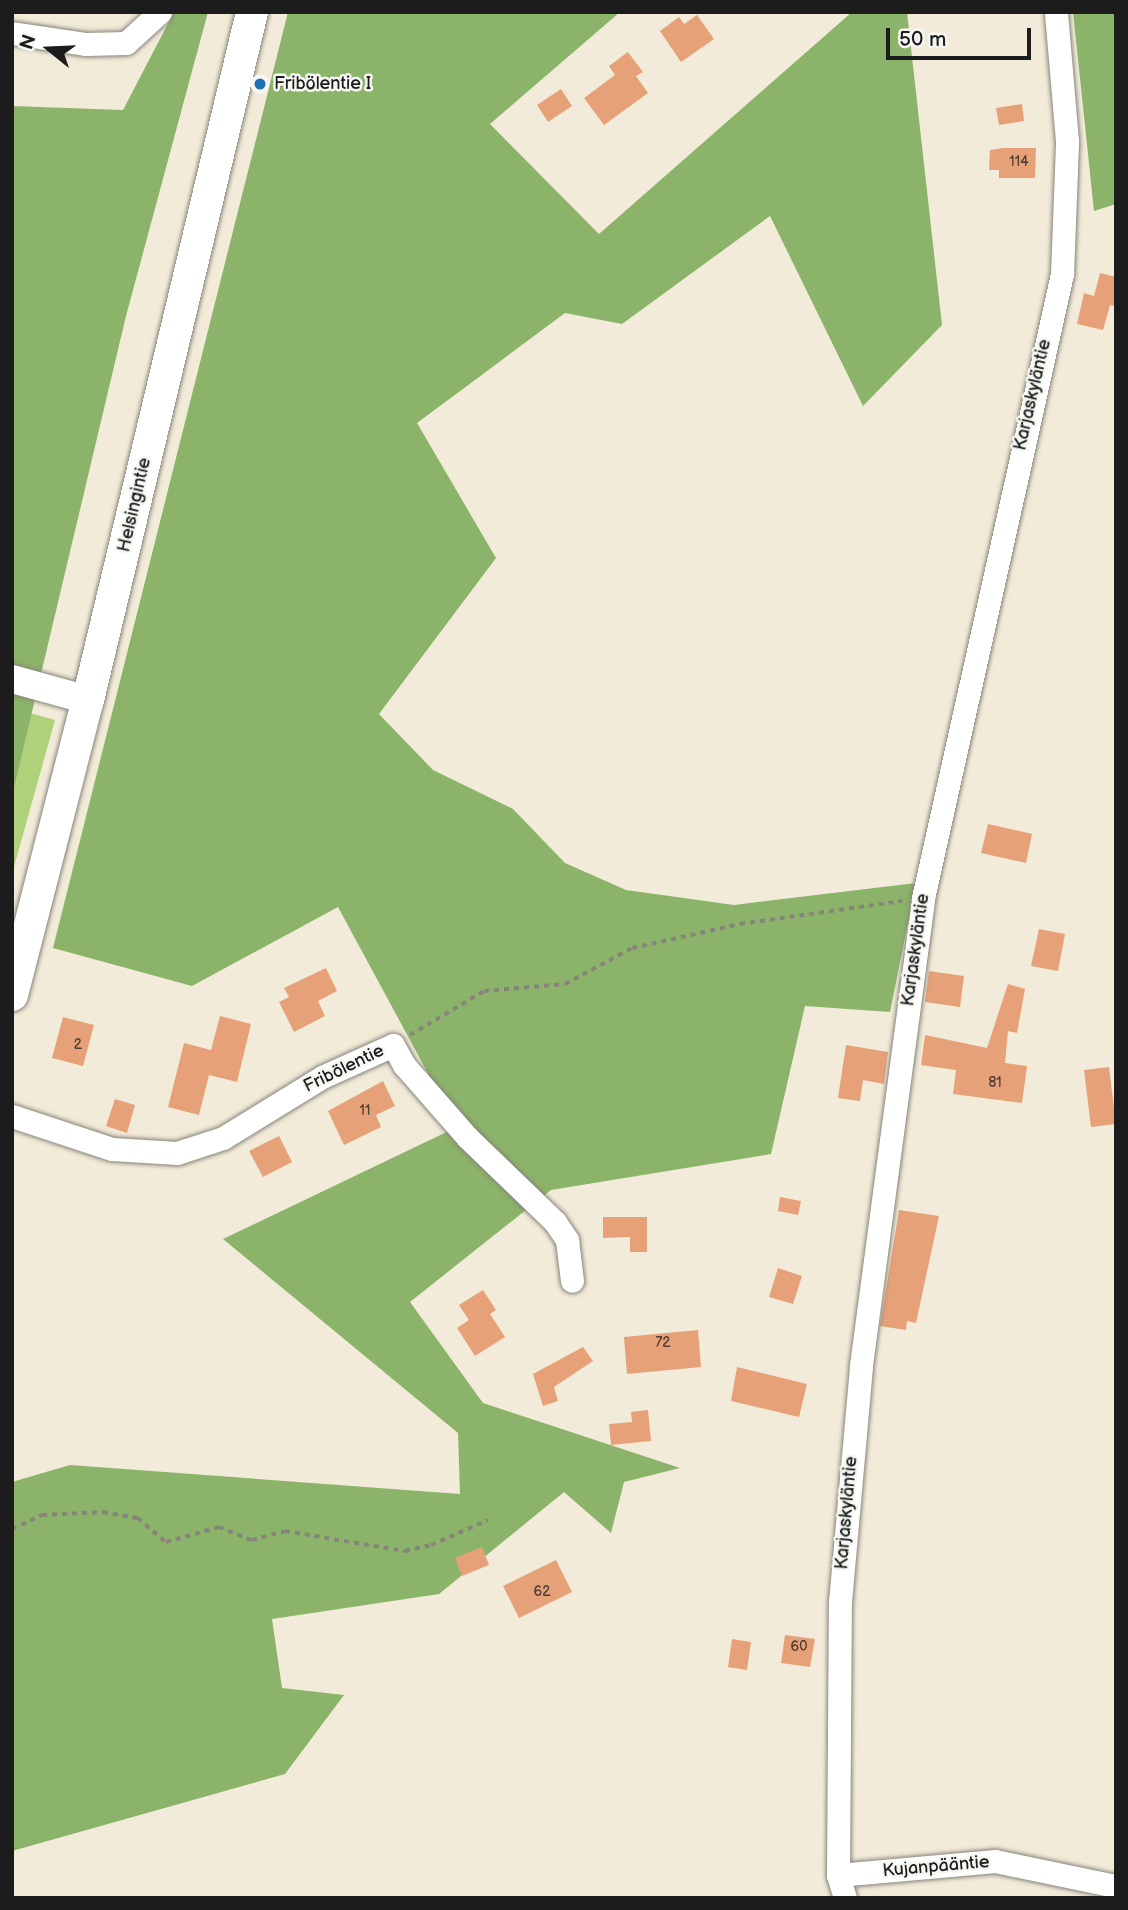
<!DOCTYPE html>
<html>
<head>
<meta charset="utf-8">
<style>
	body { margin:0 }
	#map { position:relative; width:1128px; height:1910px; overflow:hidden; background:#f2ebd9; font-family:"Balsamiq Sans",sans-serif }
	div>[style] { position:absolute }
	.green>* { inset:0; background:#afd17a }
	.forest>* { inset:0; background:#8bb36a }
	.building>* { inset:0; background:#e6a178 }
	.path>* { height:3.5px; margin-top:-1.75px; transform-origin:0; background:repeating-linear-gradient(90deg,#87847a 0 5px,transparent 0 10px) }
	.roads { filter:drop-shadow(0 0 2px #87847a) drop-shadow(0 0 2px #87847a) }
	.minor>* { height:23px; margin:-11.5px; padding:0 11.5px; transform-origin:11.5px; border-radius:11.5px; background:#fff }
	.tertiary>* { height:28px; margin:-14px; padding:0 14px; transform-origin:14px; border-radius:14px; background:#fff }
	.secondary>* { height:32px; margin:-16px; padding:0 16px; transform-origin:16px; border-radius:16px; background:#fff }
	.dots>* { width:19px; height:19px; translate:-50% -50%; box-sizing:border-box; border:4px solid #f6f6f2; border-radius:50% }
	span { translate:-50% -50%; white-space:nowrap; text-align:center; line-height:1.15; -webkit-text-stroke:5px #f6f6f2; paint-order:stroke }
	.number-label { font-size:14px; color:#4e3d33 }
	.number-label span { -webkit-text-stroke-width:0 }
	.poi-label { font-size:18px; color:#1c1c1c }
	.left { translate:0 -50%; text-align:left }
	.street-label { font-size:18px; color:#1c1c1c }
	.frame { position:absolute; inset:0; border:14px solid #1c1c1c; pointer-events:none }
	.north { position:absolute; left:14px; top:14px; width:70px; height:70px; -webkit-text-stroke:5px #f6f6f2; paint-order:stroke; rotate:288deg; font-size:19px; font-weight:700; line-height:28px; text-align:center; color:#1c1c1c }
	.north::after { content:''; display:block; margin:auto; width:24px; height:32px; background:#1c1c1c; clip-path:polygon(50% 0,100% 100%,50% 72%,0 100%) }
	.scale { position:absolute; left:886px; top:28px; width:145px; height:32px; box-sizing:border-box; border:4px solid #1c1c1c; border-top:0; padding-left:9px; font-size:21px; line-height:24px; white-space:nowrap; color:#1c1c1c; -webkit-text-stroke:5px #f6f6f2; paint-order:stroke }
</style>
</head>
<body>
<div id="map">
	<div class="green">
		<div style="clip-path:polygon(12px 708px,55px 720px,12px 874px)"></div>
	</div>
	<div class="forest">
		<div style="clip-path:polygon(174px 12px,208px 12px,126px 316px,12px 796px,12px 106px,123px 110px)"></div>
		<div style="clip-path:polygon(288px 12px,620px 12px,490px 124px,599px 234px,852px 12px,907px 12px,942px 325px,863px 406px,770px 216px,622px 324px,565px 313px,417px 423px,496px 558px,379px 714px,433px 770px,513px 809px,565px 863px,626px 890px,734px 905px,916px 883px,890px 1012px,805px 1006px,771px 1154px,551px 1190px,410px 1302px,483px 1403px,680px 1468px,624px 1482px,611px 1533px,564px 1492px,439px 1594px,272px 1619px,282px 1688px,344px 1695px,285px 1774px,12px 1851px,12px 1482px,70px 1465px,460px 1494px,458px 1433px,223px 1239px,457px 1127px,338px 907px,192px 986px,53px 948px)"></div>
		<div style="clip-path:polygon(1073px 12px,1116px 12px,1116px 204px,1094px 211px)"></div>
	</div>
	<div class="building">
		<div style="clip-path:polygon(697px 15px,714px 39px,681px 62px,660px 31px,679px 17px,684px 24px)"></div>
		<div style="clip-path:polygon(628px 52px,643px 72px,636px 76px,648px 93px,604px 125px,584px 98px,615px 75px,609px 66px)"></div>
		<div style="clip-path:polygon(561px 89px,572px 106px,548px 122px,537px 105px)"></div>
		<div style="clip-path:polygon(1022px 104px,1024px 121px,999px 125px,996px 108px)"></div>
		<div style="clip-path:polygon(1003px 148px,1036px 148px,1035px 178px,999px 178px,999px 170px,989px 170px,990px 150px)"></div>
		<div style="clip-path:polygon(1100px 273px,1116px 277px,1116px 306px,1110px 305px,1103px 330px,1077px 324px,1084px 293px,1094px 296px)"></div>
		<div style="clip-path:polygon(988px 824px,1032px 834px,1026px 863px,981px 853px)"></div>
		<div style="clip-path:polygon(1039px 929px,1065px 934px,1058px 971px,1031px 966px)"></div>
		<div style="clip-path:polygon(326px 968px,337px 991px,318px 1001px,325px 1016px,294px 1032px,279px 1002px,289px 997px,284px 988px)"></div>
		<div style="clip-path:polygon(929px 971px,964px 976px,960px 1007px,925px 1002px)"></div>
		<div style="clip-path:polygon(1008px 984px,1025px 989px,1017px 1033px,1008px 1031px,1005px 1063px,1027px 1066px,1022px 1103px,953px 1094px,956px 1070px,921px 1065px,925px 1035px,987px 1048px)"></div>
		<div style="clip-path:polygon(220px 1016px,251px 1024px,237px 1082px,209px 1075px,199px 1115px,168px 1107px,184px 1043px,211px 1050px)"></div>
		<div style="clip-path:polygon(63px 1017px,94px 1025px,83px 1066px,52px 1058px)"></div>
		<div style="clip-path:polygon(846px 1045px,888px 1052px,884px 1084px,863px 1080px,860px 1101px,838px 1098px)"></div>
		<div style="clip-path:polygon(1109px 1067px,1116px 1124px,1091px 1127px,1084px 1070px)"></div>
		<div style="clip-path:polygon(383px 1081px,395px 1106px,376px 1115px,381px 1127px,344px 1145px,328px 1111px)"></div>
		<div style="clip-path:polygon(115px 1099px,135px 1105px,127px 1133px,106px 1126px)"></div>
		<div style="clip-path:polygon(279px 1136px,292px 1162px,263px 1177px,249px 1151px)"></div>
		<div style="clip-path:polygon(780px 1197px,801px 1201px,798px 1215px,778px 1211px)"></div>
		<div style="clip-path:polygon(899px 1210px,939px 1216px,916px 1323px,907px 1321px,906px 1330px,880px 1326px)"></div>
		<div style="clip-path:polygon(603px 1217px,647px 1217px,647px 1252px,630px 1252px,630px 1237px,603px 1238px)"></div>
		<div style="clip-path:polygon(778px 1268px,802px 1276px,793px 1304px,769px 1297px)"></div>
		<div style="clip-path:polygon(483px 1290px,496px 1310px,490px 1314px,505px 1337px,475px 1356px,457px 1328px,469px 1320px,459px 1305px)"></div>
		<div style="clip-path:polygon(698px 1330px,701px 1367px,627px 1374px,624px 1337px)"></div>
		<div style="clip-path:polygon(583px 1347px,593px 1361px,554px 1387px,558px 1401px,543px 1406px,533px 1374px)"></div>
		<div style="clip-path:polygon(737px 1367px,807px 1384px,799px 1417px,731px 1401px)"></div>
		<div style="clip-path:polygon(648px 1410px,651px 1441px,611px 1445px,609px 1424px,632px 1422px,631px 1412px)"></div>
		<div style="clip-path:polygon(482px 1547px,489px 1565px,462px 1576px,455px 1558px)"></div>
		<div style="clip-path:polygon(556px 1560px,572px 1592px,519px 1618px,503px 1586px)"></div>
		<div style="clip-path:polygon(785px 1635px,815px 1639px,810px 1667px,781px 1663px)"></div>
		<div style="clip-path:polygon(732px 1639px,751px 1642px,747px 1670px,728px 1667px)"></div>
	</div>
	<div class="path">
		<div style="left:410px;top:1035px;width:86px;rotate:-30.7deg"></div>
		<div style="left:484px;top:991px;width:81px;rotate:-4.9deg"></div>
		<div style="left:565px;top:984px;width:76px;rotate:-28.2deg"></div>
		<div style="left:632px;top:948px;width:111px;rotate:-12.5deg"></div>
		<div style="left:740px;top:924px;width:164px;rotate:-8.1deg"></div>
		<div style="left:12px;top:1529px;width:33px;rotate:-25deg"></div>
		<div style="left:42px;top:1515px;width:61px;rotate:-2.8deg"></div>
		<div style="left:103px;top:1512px;width:36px;rotate:10deg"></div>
		<div style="left:138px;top:1518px;width:37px;rotate:41deg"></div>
		<div style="left:166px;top:1542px;width:55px;rotate:-15.8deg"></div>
		<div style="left:219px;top:1527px;width:35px;rotate:22deg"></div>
		<div style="left:252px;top:1540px;width:34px;rotate:-15deg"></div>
		<div style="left:285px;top:1531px;width:122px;rotate:9.5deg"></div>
		<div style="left:405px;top:1551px;width:27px;rotate:-13deg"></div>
		<div style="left:431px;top:1545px;width:62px;rotate:-23.7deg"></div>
	</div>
	<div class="roads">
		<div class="minor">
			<div style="left:12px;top:33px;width:75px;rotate:8.5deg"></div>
			<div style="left:86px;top:44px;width:40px;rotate:-1.4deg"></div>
			<div style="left:126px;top:43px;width:46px;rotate:-42.4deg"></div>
			<div style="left:12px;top:1116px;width:105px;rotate:18.3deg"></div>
			<div style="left:112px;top:1149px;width:65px;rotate:3.5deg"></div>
			<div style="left:177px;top:1153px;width:48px;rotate:-18.1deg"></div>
			<div style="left:223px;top:1138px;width:116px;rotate:-31.6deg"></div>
			<div style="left:322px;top:1077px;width:78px;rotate:-24.3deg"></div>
			<div style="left:393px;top:1045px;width:23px;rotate:61deg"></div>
			<div style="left:404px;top:1065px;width:97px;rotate:48.8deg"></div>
			<div style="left:468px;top:1138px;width:121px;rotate:44deg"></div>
			<div style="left:555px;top:1222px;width:22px;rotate:56deg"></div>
			<div style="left:567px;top:1240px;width:41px;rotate:83deg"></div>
			<div style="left:838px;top:1875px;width:158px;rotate:-5.1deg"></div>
			<div style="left:995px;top:1861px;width:124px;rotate:11.7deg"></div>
			<div style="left:845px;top:1898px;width:24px;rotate:-107deg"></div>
			<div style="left:838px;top:1875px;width:273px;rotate:-89.6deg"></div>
			<div style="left:840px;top:1602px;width:238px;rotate:-84.9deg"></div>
			<div style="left:861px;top:1365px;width:471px;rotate:-82.4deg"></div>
			<div style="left:923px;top:898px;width:639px;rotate:-77.44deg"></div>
			<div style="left:1062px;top:274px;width:133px;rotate:-87.8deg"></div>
			<div style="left:1067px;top:141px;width:129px;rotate:-94.9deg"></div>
		</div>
		<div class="tertiary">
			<div style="left:12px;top:679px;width:79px;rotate:15.4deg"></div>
		</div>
		<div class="secondary">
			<div style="left:12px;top:995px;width:305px;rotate:-75.6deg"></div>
			<div style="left:88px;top:700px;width:707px;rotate:-76.59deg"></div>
		</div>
	</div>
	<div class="dots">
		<div style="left:260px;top:84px;background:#1f6fb2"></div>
	</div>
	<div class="number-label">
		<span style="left:1019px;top:162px">114</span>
		<span style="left:78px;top:1045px">2</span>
		<span style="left:995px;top:1083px">81</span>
		<span style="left:365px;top:1111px">11</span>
		<span style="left:663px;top:1343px">72</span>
		<span style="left:542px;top:1592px">62</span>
		<span style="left:799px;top:1647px">60</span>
	</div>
	<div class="poi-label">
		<span class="left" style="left:274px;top:84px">Fribölentie I</span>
	</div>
	<div class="street-label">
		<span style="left:1033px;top:395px;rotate:-77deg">Karjaskyläntie</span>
		<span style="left:135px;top:505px;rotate:-77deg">Helsingintie</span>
		<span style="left:916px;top:950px;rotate:-82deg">Karjaskyläntie</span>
		<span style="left:344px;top:1069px;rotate:-26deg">Fribölentie</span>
		<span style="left:847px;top:1513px;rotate:-85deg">Karjaskyläntie</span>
		<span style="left:936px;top:1867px;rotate:-5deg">Kujanpääntie</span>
	</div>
	<div class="frame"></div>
	<div class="north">N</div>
	<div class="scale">50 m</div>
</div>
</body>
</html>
